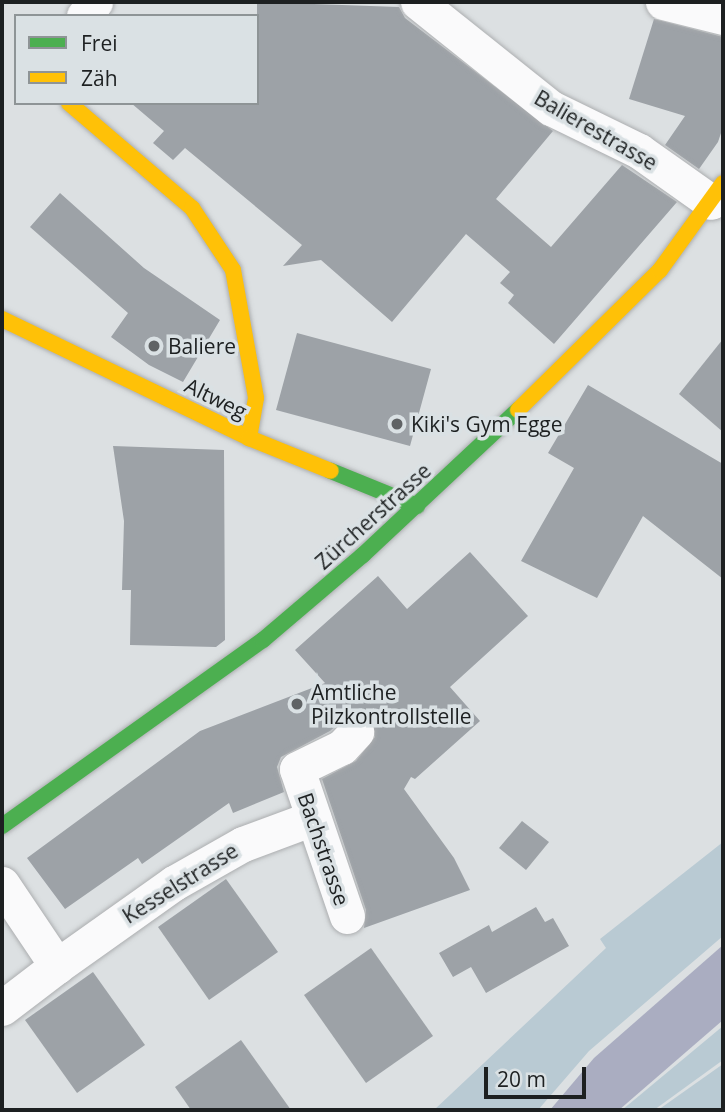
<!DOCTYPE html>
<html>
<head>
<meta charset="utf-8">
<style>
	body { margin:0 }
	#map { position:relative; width:725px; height:1112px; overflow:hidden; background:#dce0e2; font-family:"Open Sans",sans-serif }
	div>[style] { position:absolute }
	.green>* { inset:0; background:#b9cad3 }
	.water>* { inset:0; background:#aaadc1 }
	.building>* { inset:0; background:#9da2a7 }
	.roads { filter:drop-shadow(0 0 2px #acaeb0) drop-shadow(0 0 2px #acaeb0) }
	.street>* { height:35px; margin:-17.5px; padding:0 17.5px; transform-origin:17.5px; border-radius:17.5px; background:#fafafb }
	.fast>* { height:16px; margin:-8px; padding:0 8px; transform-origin:8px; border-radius:8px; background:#4caf50 }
	.slow>* { height:16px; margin:-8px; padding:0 8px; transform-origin:8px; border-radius:8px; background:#ffc107 }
	.dots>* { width:19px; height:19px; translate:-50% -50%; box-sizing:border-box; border:4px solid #dae1e4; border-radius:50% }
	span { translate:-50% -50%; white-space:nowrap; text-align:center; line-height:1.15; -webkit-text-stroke:7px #dae1e4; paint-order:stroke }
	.street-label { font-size:21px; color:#1d2021 }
	.poi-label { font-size:21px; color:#1d2021 }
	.left { translate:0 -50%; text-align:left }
	.frame { position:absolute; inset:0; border:4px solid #1d2021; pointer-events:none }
	.legend { position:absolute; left:14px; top:14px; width:245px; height:91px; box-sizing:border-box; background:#dae1e4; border:2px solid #8e9496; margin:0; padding:9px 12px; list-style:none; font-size:21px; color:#1d2021 }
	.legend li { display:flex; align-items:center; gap:14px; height:35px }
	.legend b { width:35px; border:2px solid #8e9496 }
	.scale { position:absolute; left:484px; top:1067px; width:102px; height:32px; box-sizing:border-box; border:4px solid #1d2021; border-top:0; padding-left:9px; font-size:21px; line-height:24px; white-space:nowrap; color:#1d2021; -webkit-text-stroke:5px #dae1e4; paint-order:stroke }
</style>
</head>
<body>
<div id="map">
	<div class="green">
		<div style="clip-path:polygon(723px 842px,723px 936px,589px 1051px,538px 1110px,434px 1110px,606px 948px,600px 939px)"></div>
		<div style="clip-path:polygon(723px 1026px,723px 1060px,654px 1110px,622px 1110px)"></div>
		<div style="clip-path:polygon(723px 1064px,723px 1110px,658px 1110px)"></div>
	</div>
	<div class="water">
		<div style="clip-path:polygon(723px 945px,723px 1020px,619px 1110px,550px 1110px,594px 1058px)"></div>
	</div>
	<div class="building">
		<div style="clip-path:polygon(257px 2px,399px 7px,405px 18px,553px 131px,496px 199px,551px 247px,622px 165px,677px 202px,554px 344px,508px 303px,514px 295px,500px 283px,510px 272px,466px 234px,392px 322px,321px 260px,283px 266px,302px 245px,185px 148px,173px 160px,153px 143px,164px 131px,131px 103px,257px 103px)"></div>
		<div style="clip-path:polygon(654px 19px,723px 37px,723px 127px,718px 142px,699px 169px,665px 145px,685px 116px,629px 99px)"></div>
		<div style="clip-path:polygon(60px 193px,144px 268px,220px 320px,183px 382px,149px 365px,111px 337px,128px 313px,30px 227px)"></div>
		<div style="clip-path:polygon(297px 333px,431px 369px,410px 446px,276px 410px)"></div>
		<div style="clip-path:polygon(723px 339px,723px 432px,679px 394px)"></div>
		<div style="clip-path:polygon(588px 385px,723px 464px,723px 579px,643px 516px,597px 598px,521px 561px,574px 468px,548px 453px)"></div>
		<div style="clip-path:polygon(113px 446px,224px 450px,225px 640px,216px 647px,130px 645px,131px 590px,122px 590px,124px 521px)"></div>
		<div style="clip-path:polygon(470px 552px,528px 616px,450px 687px,480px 721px,415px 779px,411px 777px,404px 789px,454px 858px,470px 890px,364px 928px,366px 910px,322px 779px,356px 761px,375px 737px,370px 718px,351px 713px,330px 731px,281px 757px,277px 767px,284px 792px,233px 813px,229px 803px,142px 864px,138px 858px,65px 909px,27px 858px,200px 731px,325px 683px,295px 650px,378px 576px,407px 609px)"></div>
		<div style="clip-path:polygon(522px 821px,549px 842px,526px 870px,499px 848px)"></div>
		<div style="clip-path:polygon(226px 879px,278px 952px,209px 1000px,158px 927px)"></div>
		<div style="clip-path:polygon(536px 907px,545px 922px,553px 918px,569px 946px,486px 993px,471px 967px,453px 977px,439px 953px,489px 925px,492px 932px)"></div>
		<div style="clip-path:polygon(371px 948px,433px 1036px,366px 1083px,304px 995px)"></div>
		<div style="clip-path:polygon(93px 972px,145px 1045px,77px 1093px,25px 1020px)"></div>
		<div style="clip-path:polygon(241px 1040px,291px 1110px,191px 1110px,175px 1087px)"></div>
	</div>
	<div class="roads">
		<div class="street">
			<div style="left:418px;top:2px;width:170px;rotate:38.6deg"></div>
			<div style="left:551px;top:108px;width:98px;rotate:26deg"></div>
			<div style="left:639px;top:151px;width:88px;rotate:35.3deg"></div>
			<div style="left:663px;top:2px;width:62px;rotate:14deg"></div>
			<div style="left:84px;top:16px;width:18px;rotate:-52deg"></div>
			<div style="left:2px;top:884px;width:99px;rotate:56.1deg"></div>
			<div style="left:57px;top:966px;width:69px;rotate:142.6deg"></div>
			<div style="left:347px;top:916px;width:155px;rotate:-108.8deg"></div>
			<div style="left:297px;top:769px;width:50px;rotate:-26.1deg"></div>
			<div style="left:342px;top:747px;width:21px;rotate:-47deg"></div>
			<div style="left:57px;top:966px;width:143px;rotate:-35.4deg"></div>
			<div style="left:174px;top:883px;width:79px;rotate:-29.5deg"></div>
			<div style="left:243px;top:844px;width:75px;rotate:-20.4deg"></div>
		</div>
		<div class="fast">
			<div style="left:331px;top:471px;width:93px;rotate:22.1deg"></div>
			<div style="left:2px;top:826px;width:320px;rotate:-35.5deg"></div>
			<div style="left:263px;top:640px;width:131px;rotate:-40.4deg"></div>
			<div style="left:363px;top:555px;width:212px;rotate:-43.1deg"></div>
		</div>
		<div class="slow">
			<div style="left:69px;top:103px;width:162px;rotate:40.5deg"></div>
			<div style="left:192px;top:208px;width:74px;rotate:56.5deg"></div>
			<div style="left:233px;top:270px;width:130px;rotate:79.8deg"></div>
			<div style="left:256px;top:398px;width:41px;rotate:99.9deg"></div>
			<div style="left:2px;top:319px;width:274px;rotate:25.7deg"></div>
			<div style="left:249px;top:438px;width:88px;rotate:21.9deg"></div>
			<div style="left:518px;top:410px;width:199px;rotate:-44.6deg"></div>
			<div style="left:660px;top:270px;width:107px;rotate:-54.1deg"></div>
		</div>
	</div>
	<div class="dots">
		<div style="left:154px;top:346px;background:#606365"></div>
		<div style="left:397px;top:424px;background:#606365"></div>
		<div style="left:297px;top:704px;background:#606365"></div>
	</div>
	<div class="street-label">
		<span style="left:596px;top:130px;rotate:30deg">Balierestrasse</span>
		<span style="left:216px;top:398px;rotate:26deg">Altweg</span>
		<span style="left:373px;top:516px;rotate:-42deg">Zürcherstrasse</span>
		<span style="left:324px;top:849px;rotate:71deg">Bachstrasse</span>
		<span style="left:180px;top:883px;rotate:-32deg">Kesselstrasse</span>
	</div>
	<div class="poi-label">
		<span class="left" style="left:168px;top:346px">Baliere</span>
		<span class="left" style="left:411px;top:424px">Kiki's Gym Egge</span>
		<span class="left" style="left:311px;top:704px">Amtliche<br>Pilzkontrollstelle</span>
	</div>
	<div class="frame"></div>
	<ul class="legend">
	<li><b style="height:9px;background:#4caf50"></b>Frei</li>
	<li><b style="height:9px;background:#ffc107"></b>Zäh</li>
	</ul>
	<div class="scale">20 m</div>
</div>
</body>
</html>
